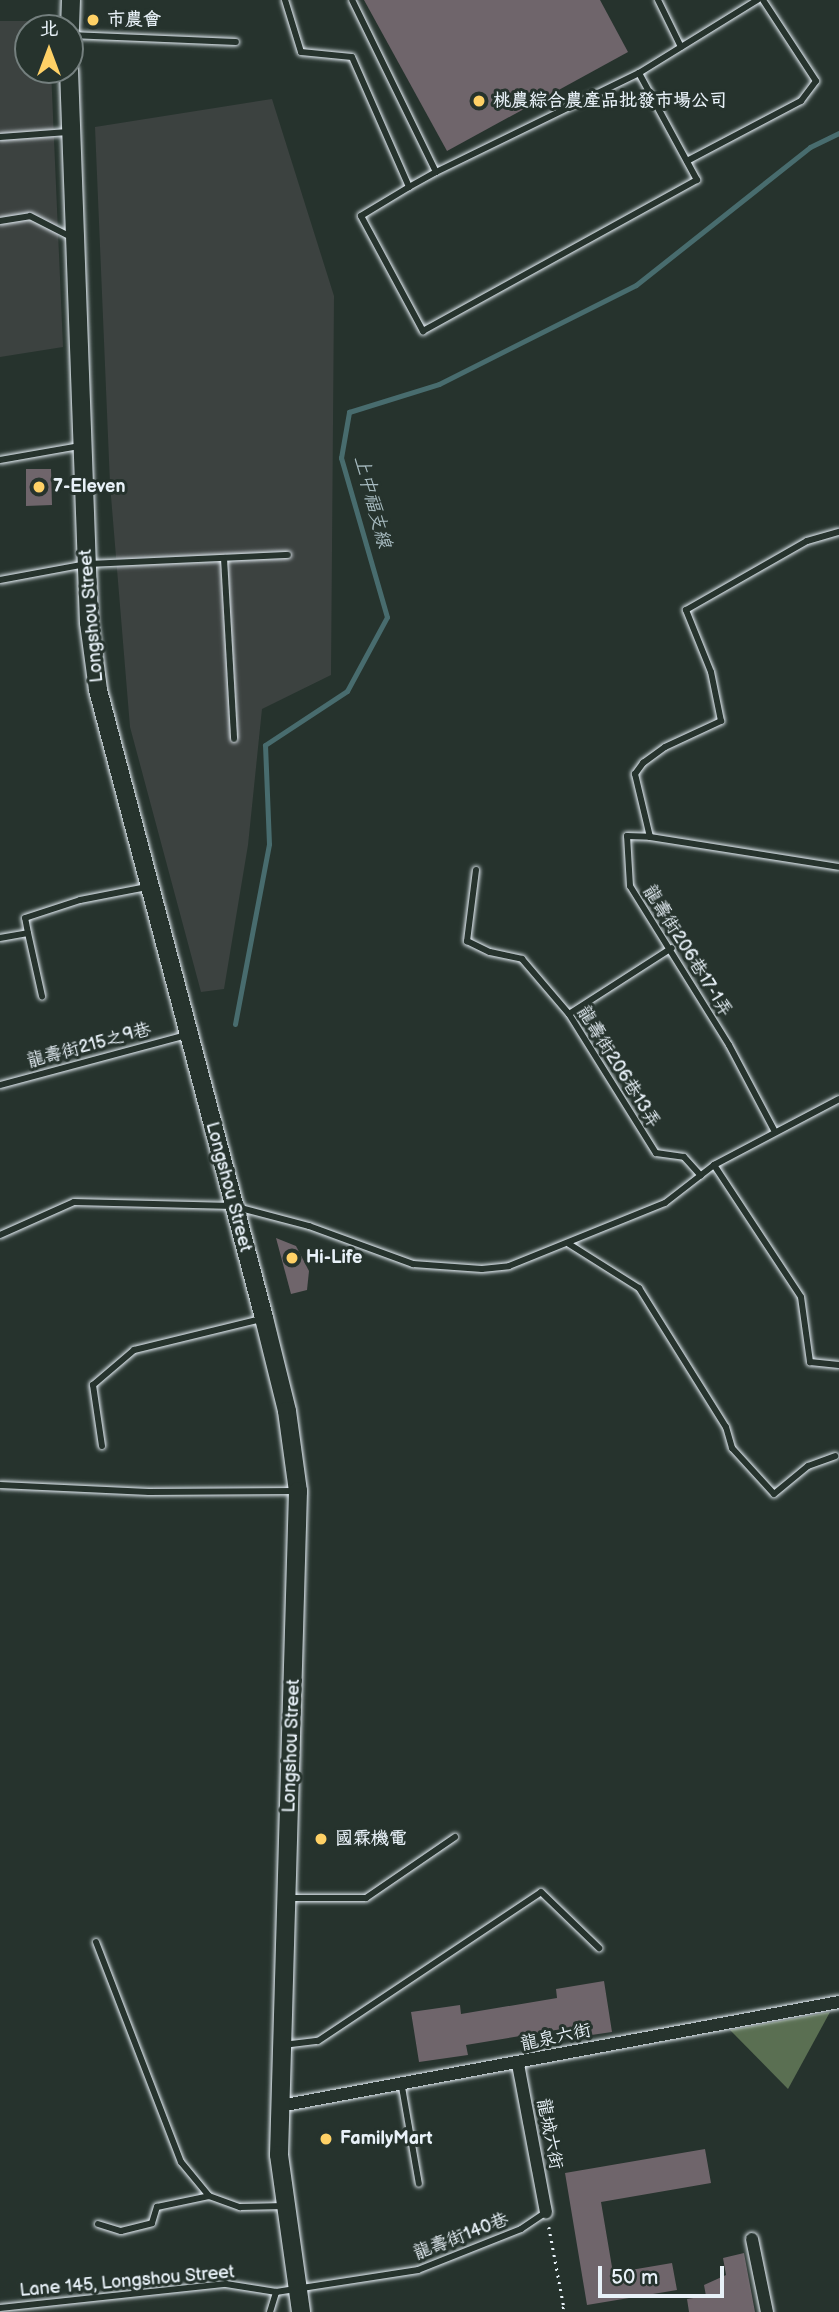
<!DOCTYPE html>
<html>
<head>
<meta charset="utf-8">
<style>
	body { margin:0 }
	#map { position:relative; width:839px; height:2312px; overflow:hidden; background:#26332d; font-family:"Balsamiq Sans","LXGW WenKai TC",sans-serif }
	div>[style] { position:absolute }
	.built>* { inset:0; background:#3c4240 }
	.green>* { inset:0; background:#5a6f52 }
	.stream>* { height:5px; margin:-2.5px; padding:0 2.5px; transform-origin:2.5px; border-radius:2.5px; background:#486c6e }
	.building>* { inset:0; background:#6f656b }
	.path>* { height:2.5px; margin-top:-1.25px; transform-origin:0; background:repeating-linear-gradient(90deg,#e8f1f8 0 2px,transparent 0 7px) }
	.roads { filter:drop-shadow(0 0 2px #e8f1f8) drop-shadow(0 0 2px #e8f1f8) }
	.lane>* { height:6px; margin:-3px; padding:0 3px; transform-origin:3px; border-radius:3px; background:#26332d }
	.street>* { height:12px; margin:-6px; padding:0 6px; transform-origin:6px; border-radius:6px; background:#26332d }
	.secondary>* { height:18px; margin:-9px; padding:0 9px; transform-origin:9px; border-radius:9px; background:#26332d }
	.dots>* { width:19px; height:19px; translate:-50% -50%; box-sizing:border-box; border:4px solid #26332d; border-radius:50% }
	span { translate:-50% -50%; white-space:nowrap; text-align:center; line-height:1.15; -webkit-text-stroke:6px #26332d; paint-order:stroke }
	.poi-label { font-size:18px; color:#e8f1f8; font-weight:700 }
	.left { translate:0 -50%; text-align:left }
	.street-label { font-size:18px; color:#e8f1f8 }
	.water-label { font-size:19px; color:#a8bcc1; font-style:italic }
	.north { position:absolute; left:14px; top:14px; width:70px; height:70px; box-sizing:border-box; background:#26332d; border:2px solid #747f7e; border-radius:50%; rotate:0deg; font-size:19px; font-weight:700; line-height:28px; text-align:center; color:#e8f1f8 }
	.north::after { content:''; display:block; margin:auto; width:24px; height:32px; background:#ffd166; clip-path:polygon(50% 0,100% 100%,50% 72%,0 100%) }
	.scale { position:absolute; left:598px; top:2266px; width:126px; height:32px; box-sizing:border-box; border:4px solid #e8f1f8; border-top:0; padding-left:9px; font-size:21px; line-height:24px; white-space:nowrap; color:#e8f1f8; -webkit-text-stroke:5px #26332d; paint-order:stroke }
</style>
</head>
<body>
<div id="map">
	<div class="built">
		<div style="clip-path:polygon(0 21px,51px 21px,51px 28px,28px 28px,28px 70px,51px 70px,63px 347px,0 357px)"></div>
		<div style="clip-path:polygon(272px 99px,334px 296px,331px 675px,262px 709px,248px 845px,224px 989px,201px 992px,130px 727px,110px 484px,95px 127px)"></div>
	</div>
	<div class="green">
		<div style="clip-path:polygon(830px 2012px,788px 2089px,730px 2030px)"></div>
	</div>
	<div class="stream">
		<div style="left:235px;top:1024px;width:183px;rotate:-79.3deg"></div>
		<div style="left:269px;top:844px;width:99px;rotate:-92.3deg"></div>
		<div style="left:265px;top:745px;width:98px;rotate:-33.4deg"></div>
		<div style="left:347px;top:691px;width:84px;rotate:-61.6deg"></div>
		<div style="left:387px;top:617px;width:166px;rotate:-106.1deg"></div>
		<div style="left:341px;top:458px;width:47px;rotate:-80.1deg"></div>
		<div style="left:349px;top:412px;width:94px;rotate:-17.3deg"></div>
		<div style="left:439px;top:384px;width:220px;rotate:-26.7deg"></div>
		<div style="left:636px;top:285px;width:222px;rotate:-38.4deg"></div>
		<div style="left:810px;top:147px;width:32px;rotate:-26deg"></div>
	</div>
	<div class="building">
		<div style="clip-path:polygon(364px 0,600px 0,628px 52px,447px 151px)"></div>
		<div style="clip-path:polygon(26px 469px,51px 469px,52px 505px,26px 506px)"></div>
		<div style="clip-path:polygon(276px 1238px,296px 1246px,309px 1271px,307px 1290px,291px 1294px)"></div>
		<div style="clip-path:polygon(604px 1981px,612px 2032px,564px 2039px,562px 2029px,466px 2045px,468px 2055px,419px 2062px,411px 2012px,460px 2005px,461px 2014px,557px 1998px,556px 1989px)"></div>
		<div style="clip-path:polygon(705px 2149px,711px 2183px,601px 2202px,613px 2273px,672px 2263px,677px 2290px,587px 2305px,565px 2173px)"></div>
		<div style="clip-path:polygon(744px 2253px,755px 2312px,689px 2312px,687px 2299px,706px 2296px,704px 2285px,726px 2275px,723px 2258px)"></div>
	</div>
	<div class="path">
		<div style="left:549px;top:2227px;width:81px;rotate:79.4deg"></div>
		<div style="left:564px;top:2307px;width:6px;rotate:121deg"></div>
	</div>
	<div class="roads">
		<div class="lane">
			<div style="left:285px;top:0;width:54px;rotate:72.9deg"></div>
			<div style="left:301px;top:52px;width:51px;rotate:5.6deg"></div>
			<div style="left:352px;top:57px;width:142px;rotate:66.3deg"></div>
			<div style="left:409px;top:187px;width:56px;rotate:148.9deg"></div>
			<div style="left:361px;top:216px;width:131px;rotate:61.7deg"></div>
			<div style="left:423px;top:331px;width:313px;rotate:-28.9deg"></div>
			<div style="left:697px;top:180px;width:122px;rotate:-118.5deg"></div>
			<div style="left:639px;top:73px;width:226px;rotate:154deg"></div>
			<div style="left:436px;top:172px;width:191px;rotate:-116deg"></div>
			<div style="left:658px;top:0;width:52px;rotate:63.9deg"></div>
			<div style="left:70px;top:35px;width:166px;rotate:2.4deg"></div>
			<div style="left:639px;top:73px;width:139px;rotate:-31.7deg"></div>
			<div style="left:0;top:137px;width:68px;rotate:-4.2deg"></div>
			<div style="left:687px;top:161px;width:129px;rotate:-27.8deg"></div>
			<div style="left:801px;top:101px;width:25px;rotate:-53deg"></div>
			<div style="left:816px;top:81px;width:97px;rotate:-123.2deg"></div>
			<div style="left:409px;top:187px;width:31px;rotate:-29deg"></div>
			<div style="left:0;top:221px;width:30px;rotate:-9deg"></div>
			<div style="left:30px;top:216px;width:48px;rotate:27.1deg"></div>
			<div style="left:0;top:460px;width:80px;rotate:-10deg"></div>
			<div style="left:224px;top:558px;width:181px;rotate:86.8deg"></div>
			<div style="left:0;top:580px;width:87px;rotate:-10.5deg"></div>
			<div style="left:86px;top:564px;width:202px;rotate:-2.6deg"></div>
			<div style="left:650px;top:837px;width:191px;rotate:9deg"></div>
			<div style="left:476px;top:870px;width:72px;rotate:97.2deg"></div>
			<div style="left:467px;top:941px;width:25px;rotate:26deg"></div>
			<div style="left:490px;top:952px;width:33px;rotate:12deg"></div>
			<div style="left:522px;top:959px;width:72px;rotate:49.5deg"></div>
			<div style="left:569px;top:1014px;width:164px;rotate:58deg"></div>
			<div style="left:656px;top:1153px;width:28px;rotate:8deg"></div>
			<div style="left:684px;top:1157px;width:25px;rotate:48deg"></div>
			<div style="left:28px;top:933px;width:65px;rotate:77.5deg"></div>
			<div style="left:0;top:938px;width:28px;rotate:-10deg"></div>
			<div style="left:28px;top:933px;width:15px;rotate:-101deg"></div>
			<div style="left:25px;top:918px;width:58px;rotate:-18.1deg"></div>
			<div style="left:80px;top:900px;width:68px;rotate:-11deg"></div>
			<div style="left:569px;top:1014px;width:122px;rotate:-32.7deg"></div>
			<div style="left:0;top:1085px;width:193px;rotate:-15deg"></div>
			<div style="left:774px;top:1130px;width:96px;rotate:-117.9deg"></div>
			<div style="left:729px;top:1045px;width:187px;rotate:-121.9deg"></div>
			<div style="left:630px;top:886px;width:50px;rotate:-93.4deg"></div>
			<div style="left:627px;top:836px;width:23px;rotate:2deg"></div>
			<div style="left:650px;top:837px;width:65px;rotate:-103.4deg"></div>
			<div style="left:635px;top:774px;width:14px;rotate:-54deg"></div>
			<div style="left:643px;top:763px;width:27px;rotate:-36deg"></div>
			<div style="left:665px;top:747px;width:62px;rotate:-24.9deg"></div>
			<div style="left:721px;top:721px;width:50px;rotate:-101.5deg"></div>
			<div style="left:711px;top:672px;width:67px;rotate:-112deg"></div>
			<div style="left:686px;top:610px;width:139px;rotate:-29.7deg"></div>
			<div style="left:807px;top:541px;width:33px;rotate:-16deg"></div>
			<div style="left:714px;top:1165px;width:158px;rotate:56.6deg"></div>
			<div style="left:801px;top:1297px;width:66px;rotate:82.1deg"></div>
			<div style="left:810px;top:1362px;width:29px;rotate:6deg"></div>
			<div style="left:0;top:1235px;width:81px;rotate:-24deg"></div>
			<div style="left:74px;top:1202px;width:159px;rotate:1.4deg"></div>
			<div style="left:233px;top:1206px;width:79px;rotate:14.7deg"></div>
			<div style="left:309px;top:1226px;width:111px;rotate:20.1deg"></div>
			<div style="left:413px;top:1264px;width:69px;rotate:4.1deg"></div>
			<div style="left:482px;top:1269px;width:27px;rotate:-6deg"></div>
			<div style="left:509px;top:1266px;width:168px;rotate:-22deg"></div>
			<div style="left:665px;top:1203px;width:62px;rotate:-37.8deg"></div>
			<div style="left:714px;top:1165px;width:141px;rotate:-27.8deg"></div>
			<div style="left:569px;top:1244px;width:83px;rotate:32.2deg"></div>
			<div style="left:639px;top:1288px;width:164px;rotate:58deg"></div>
			<div style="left:726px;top:1427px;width:22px;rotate:74deg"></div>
			<div style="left:732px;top:1448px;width:62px;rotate:47.6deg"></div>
			<div style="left:774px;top:1494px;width:44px;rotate:-39.5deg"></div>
			<div style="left:808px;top:1466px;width:29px;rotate:-20deg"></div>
			<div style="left:102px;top:1446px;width:62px;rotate:-98.4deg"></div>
			<div style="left:93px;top:1385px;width:54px;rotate:-40.5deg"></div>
			<div style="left:134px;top:1350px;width:131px;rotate:-13.7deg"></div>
			<div style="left:0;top:1485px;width:149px;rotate:2.7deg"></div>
			<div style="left:149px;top:1492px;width:146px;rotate:-0.4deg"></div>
			<div style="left:290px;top:1898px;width:76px"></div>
			<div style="left:366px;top:1898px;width:108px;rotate:-34.4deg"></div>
			<div style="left:96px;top:1942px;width:236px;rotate:68.9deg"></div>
			<div style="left:181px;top:2162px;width:44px;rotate:50.5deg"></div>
			<div style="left:209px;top:2196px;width:33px;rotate:20deg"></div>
			<div style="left:240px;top:2207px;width:45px;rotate:-1.3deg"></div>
			<div style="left:283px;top:2045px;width:35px;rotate:-7deg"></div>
			<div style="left:318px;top:2041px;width:268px;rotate:-33.7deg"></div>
			<div style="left:541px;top:1892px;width:81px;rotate:44deg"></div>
			<div style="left:402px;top:2087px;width:98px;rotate:80.1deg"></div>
			<div style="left:98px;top:2224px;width:24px;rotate:17deg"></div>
			<div style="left:121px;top:2231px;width:32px;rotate:-14deg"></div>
			<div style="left:152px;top:2223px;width:17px;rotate:-73deg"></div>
			<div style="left:157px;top:2207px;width:53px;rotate:-11.9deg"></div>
			<div style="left:0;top:2308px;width:227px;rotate:-6.1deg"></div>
			<div style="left:226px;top:2284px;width:51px;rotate:9.1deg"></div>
			<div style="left:276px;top:2292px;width:144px;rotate:-8.8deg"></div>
			<div style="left:418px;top:2270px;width:111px;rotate:-21.7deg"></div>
			<div style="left:521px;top:2229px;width:30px;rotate:-34deg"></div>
			<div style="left:270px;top:2312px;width:21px;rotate:-73deg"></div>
		</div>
		<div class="street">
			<div style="left:518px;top:2064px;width:151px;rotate:79.3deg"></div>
			<div style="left:280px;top:2106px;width:569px;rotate:-10.54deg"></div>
			<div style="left:752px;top:2239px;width:75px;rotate:78.4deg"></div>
		</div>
		<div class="secondary">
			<div style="left:70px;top:28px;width:28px;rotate:-88deg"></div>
			<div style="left:69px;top:70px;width:553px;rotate:87.93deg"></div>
			<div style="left:89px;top:623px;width:68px;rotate:82.3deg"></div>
			<div style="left:98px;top:690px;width:650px;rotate:75.19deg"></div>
			<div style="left:264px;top:1318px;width:96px;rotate:76.1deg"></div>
			<div style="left:287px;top:1411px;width:81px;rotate:82.2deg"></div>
			<div style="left:298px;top:1491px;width:664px;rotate:91.64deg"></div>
			<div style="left:279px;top:2155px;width:159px;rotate:82deg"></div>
		</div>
	</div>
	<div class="dots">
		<div style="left:93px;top:20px;background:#ffd166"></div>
		<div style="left:479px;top:101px;background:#ffd166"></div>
		<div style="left:39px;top:487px;background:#ffd166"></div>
		<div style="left:292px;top:1258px;background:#ffd166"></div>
		<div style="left:321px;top:1839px;background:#ffd166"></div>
		<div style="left:326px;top:2139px;background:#ffd166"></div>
	</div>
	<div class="poi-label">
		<span class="left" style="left:107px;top:20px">市農會</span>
		<span class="left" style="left:493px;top:101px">桃農綜合農產品批發市場公司</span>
		<span class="left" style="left:53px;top:487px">7-Eleven</span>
		<span class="left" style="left:306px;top:1258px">Hi-Life</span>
		<span class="left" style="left:335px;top:1839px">國霖機電</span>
		<span class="left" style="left:340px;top:2139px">FamilyMart</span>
	</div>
	<div class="street-label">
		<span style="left:92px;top:616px;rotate:-95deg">Longshou Street</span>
		<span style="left:687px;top:951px;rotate:58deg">龍壽街206巷17-1弄</span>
		<span style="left:89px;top:1046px;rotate:-15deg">龍壽街215之9巷</span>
		<span style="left:618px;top:1067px;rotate:58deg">龍壽街206巷13弄</span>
		<span style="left:228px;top:1187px;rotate:75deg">Longshou Street</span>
		<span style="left:292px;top:1746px;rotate:-88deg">Longshou Street</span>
		<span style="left:556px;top:2038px;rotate:-12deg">龍泉六街</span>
		<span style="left:549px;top:2134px;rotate:79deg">龍城六街</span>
		<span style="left:461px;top:2237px;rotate:-21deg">龍壽街140巷</span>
		<span style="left:127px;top:2282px;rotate:-5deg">Lane 145, Longshou Street</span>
	</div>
	<div class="water-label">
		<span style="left:372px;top:502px;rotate:75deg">上中福支線</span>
	</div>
	<div class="north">北</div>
	<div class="scale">50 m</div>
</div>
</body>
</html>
